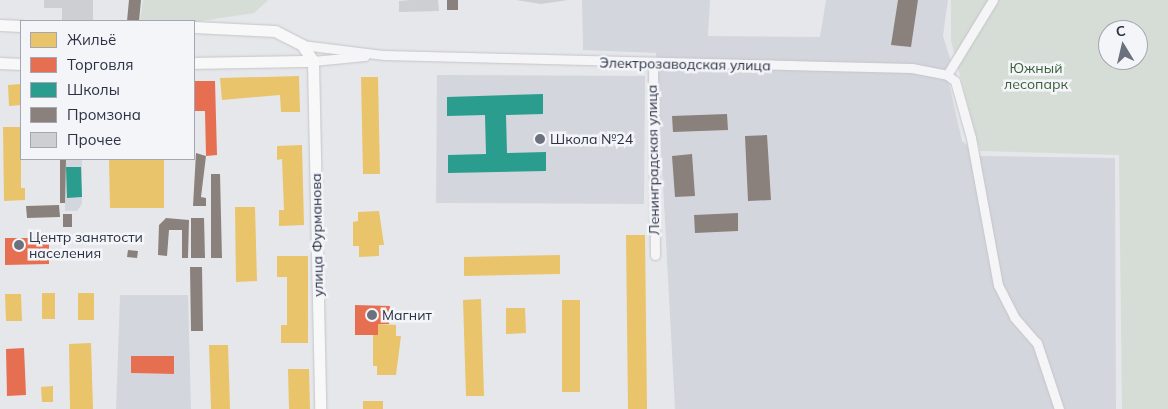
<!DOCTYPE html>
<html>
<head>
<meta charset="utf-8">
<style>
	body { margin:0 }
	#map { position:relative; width:1168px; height:409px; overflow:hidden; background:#e6e7ea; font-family:Mulish,sans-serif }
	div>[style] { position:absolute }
	.built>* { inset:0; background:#d4d6dd }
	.green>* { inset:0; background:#d5ddd6 }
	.homes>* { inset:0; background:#e9c46a }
	.shops>* { inset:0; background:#e76f51 }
	.schools>* { inset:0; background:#2a9d8f }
	.industry>* { inset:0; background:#8a817c }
	.building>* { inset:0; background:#cecfd2 }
	.roads { filter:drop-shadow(0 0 1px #c4c5c8) drop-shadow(0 0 1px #c4c5c8) }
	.minor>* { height:9px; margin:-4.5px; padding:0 4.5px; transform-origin:4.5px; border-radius:4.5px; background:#f5f5f7 }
	.major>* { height:11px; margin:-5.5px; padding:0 5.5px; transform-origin:5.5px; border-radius:5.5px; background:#f8f8f8 }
	.dots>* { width:14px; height:14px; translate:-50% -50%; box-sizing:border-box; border:2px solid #f4f5f9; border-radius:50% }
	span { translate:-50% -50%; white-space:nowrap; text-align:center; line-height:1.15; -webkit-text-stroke:5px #f4f5f9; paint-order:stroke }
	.street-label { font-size:14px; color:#2b3244 }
	.park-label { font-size:14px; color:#3c6039 }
	.poi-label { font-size:14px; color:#2b3244 }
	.left { translate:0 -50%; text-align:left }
	.legend { position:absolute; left:20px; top:20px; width:175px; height:140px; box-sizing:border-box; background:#f4f5f9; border:1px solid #a4a7b1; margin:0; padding:6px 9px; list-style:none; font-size:15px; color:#2b3244 }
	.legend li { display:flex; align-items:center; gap:10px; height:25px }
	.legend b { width:25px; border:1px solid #a4a7b1 }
	.north { position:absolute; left:1098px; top:20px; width:50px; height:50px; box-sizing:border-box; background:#f4f5f9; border:1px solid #a4a7b1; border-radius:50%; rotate:351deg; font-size:14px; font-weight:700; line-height:20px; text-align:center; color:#2b3244 }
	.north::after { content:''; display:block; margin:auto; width:18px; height:22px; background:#6c717e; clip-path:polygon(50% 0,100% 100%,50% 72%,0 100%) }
</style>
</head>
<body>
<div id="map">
	<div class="built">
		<div style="clip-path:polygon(582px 0,710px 0,708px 36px,820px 37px,826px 0,948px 0,943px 36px,955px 74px,949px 83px,962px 141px,980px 156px,1115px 158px,1116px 409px,675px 409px,656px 53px,583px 50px)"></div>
		<div style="clip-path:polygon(437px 75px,645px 76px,644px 204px,436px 203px)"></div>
		<div style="clip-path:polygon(64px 159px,82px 159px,82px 204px,77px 211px,65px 211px)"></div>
		<div style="clip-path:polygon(evenodd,120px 295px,188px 295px,191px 409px,116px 409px,120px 295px,131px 356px,174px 356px,174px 374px,131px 373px,131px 356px)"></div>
	</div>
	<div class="green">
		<div style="clip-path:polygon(143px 0,268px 0,254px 13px,194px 22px,140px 21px)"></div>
		<div style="clip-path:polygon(evenodd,951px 0,1168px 0,1168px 409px,1122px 409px,1119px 155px,980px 151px,951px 41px,951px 0,1108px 30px,1138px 30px,1138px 60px,1108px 60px,1108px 30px)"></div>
	</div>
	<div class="homes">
		<div style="clip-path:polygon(299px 76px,300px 112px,281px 112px,280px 95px,222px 100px,220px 78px)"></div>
		<div style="clip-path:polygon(361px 77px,378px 77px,380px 174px,363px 174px)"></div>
		<div style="clip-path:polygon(21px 84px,21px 105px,9px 106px,8px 85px)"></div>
		<div style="clip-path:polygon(3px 127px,21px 127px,21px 188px,25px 188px,25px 200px,4px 201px)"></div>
		<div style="clip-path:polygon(302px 145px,304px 225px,279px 226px,279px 210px,284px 210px,282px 159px,277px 160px,277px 146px)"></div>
		<div style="clip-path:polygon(109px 159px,164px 159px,164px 208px,110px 208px)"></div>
		<div style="clip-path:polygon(235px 207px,255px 207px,257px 281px,236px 282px)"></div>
		<div style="clip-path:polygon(379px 211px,384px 245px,379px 245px,379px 256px,359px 257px,359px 246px,353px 246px,353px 222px,358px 221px,358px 212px)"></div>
		<div style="clip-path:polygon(626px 235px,645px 235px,647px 409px,628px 409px)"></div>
		<div style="clip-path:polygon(560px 255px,560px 274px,464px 276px,464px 257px)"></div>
		<div style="clip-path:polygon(277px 256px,308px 256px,308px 343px,281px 343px,281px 325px,287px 325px,287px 277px,277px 277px)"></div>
		<div style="clip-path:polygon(42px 293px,55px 293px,55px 319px,42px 319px)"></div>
		<div style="clip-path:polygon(78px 293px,94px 293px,94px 320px,78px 320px)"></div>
		<div style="clip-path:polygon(5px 294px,21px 294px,22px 321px,6px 321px)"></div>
		<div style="clip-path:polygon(481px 299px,484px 396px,466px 396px,463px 300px)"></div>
		<div style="clip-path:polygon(562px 300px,580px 300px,580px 392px,562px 392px)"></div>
		<div style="clip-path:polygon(506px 308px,525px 308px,526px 333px,506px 334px)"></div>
		<div style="clip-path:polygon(378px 324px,396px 325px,396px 336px,401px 336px,396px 375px,377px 375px,377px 366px,373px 366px,373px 335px,378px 335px)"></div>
		<div style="clip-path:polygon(91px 343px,93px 409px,70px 409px,69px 344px)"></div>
		<div style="clip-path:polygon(209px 345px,228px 345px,230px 409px,211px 409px)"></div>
		<div style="clip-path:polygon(288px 369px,309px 369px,310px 409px,289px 409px)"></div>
		<div style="clip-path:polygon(53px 386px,53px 402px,42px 402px,41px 387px)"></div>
		<div style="clip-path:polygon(363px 401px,383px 401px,383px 409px,363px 409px)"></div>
	</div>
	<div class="shops">
		<div style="clip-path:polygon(194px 81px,215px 81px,217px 155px,206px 156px,205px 111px,194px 111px)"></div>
		<div style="clip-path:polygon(5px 238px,49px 238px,49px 264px,5px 265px)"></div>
		<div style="clip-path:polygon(355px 305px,390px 306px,389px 324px,378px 324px,378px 335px,355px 335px)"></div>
		<div style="clip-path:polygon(24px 348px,26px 395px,7px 396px,6px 349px)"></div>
		<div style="clip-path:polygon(131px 356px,174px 356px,174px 374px,131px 373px)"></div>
	</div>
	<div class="schools">
		<div style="clip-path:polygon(543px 94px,543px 114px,506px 115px,507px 153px,546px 152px,546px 171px,448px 173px,448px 155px,486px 154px,485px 115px,447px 116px,447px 97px)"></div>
		<div style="clip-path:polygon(66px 167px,81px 167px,82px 197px,67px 198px)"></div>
	</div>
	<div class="industry">
		<div style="clip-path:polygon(129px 0,141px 0,139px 21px,127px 21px)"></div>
		<div style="clip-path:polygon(447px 0,458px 0,458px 10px,447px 10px)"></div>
		<div style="clip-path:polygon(898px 0,918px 0,911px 47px,891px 45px)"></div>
		<div style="clip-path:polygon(727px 114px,728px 130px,673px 132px,672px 116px)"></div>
		<div style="clip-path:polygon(767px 135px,771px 200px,748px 201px,745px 136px)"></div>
		<div style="clip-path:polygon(196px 153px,206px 156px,201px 197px,206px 198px,206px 206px,193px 206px)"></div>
		<div style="clip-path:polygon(692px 154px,695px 196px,675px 197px,672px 156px)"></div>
		<div style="clip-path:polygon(60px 159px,66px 159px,65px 203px,60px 203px)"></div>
		<div style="clip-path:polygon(211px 174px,220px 174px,222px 258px,211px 258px)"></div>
		<div style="clip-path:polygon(59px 205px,60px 217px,27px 218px,26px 206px)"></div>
		<div style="clip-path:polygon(738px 213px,738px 231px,695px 233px,694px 215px)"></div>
		<div style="clip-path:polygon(63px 214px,72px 214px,72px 227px,63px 227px)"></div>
		<div style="clip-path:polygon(166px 218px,189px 220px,188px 258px,182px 258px,182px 230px,169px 230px,167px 256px,158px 255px,159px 225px)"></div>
		<div style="clip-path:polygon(191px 218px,204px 218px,205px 258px,191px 258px)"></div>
		<div style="clip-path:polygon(128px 250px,138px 251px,137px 258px,127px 257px)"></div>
		<div style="clip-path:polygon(190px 267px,202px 267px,203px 331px,191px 331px)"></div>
	</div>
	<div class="building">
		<div style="clip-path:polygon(44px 0,93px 0,93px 21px,62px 21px,62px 8px,44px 8px)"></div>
		<div style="clip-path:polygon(411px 0,438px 0,439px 11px,399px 12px,399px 1px)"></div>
		<div style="clip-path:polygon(516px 0,568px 0,541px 4px)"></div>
	</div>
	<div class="roads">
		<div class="minor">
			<div style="left:302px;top:45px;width:83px;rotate:7deg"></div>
			<div style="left:384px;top:55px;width:528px;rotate:1.41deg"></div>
			<div style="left:912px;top:68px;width:36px;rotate:11deg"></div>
			<div style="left:947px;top:75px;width:10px;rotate:37deg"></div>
			<div style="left:955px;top:81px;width:59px;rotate:74.3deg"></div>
			<div style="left:971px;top:138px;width:149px;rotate:79.6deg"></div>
			<div style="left:998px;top:285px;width:36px;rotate:63deg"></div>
			<div style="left:1014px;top:317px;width:35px;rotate:49deg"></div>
			<div style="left:1037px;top:343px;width:70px;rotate:71.6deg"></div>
			<div style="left:313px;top:61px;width:52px;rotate:-5.5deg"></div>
			<div style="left:653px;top:64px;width:191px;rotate:89.4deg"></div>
			<div style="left:947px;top:75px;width:88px;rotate:-58.5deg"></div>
		</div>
		<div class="major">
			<div style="left:0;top:25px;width:21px;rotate:3deg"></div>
			<div style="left:194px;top:27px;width:81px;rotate:2.8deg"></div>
			<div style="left:275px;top:31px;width:30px;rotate:27deg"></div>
			<div style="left:302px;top:45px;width:19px;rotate:55deg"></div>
			<div style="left:313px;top:61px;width:348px;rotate:88.8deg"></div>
			<div style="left:0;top:63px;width:21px;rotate:3deg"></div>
			<div style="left:194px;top:63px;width:119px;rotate:-1deg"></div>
		</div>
	</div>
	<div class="dots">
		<div style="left:540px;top:139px;background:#6c717e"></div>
		<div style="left:19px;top:245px;background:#6c717e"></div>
		<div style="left:372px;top:315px;background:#6c717e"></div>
	</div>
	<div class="street-label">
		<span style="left:685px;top:64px;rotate:1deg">Электрозаводская улица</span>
		<span style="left:653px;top:160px;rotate:-91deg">Ленинградская улица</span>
		<span style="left:317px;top:235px;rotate:-91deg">улица Фурманова</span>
	</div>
	<div class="park-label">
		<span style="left:1036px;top:76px">Южный<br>лесопарк</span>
	</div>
	<div class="poi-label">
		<span class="left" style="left:550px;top:139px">Школа №24</span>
		<span class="left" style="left:29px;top:245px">Центр занятости<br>населения</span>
		<span class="left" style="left:382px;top:315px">Магнит</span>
	</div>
	<ul class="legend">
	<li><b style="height:14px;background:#e9c46a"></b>Жильё</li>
	<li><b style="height:14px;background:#e76f51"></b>Торговля</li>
	<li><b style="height:14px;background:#2a9d8f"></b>Школы</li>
	<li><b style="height:14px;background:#8a817c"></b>Промзона</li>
	<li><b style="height:14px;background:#cecfd2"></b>Прочее</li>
	</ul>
	<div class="north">С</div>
</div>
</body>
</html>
